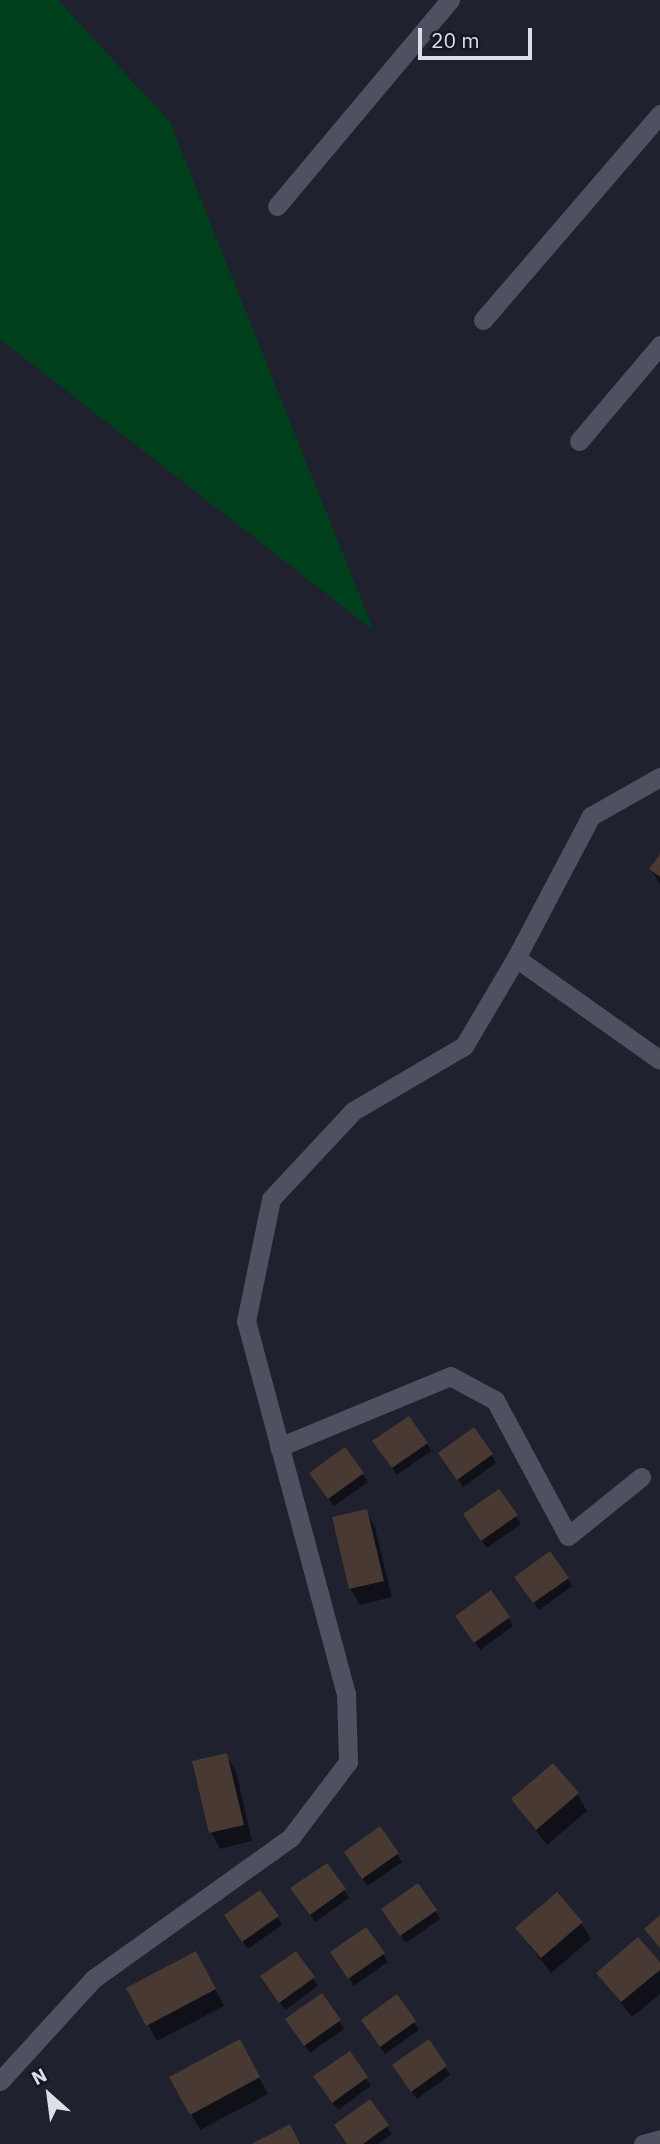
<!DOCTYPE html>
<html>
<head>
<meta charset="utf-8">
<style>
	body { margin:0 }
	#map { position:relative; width:660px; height:2144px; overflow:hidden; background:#1f212e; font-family:"IBM Plex Sans",sans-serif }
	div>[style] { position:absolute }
	.green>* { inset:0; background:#003f1b }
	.shadow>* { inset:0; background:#0007 }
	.building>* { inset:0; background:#483932 }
	.minor>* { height:19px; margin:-9.5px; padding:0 9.5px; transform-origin:9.5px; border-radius:9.5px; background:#4e5160 }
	span { translate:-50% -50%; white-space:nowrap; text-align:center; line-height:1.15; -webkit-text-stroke:7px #151824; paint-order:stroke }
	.north { position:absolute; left:14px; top:2060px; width:70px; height:70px; -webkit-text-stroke:5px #151824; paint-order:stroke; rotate:332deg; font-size:19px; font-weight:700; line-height:28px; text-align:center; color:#dddfe8 }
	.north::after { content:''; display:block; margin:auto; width:24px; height:32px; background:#dddfe8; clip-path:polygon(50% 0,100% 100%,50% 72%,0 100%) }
	.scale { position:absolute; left:418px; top:28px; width:114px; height:32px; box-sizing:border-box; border:4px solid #dddfe8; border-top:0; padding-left:9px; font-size:21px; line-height:24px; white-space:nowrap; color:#dddfe8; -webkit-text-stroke:5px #151824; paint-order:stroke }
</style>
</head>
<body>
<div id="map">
	<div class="green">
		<div style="clip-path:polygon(0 0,58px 0,170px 122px,374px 631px,0 339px)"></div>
	</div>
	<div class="shadow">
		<div style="clip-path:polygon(660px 857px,660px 885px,651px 869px)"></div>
		<div style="clip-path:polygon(427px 1443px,431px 1451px,397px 1475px,379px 1450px)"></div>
		<div style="clip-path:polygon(345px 1449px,368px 1482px,334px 1506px,316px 1481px)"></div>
		<div style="clip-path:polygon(492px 1455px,496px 1463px,463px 1487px,445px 1461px)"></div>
		<div style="clip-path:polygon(499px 1491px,521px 1524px,487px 1548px,470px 1522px)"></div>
		<div style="clip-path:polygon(366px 1511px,375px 1528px,392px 1597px,360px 1605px,350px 1588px)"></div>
		<div style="clip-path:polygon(568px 1578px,572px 1586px,539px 1610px,521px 1585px)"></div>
		<div style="clip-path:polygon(509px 1618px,513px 1626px,480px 1650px,462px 1624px)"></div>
		<div style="clip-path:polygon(226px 1755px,236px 1771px,252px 1841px,220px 1849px,211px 1832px)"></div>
		<div style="clip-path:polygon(577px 1794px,587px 1811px,547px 1845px,513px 1800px)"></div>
		<div style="clip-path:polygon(397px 1854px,402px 1862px,368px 1886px,350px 1861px)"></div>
		<div style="clip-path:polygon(344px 1890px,349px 1898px,315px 1922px,297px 1896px)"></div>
		<div style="clip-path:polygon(435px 1911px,440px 1919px,406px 1943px,388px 1918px)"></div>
		<div style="clip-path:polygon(277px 1917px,282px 1925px,248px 1949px,230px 1924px)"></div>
		<div style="clip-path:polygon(581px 1923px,591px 1939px,551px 1973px,517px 1929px)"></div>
		<div style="clip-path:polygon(366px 1929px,388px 1962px,354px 1986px,337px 1960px)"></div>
		<div style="clip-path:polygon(296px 1953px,318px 1986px,285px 2010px,267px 1984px)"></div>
		<div style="clip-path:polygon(660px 1965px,660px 1994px,632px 2017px,598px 1973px)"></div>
		<div style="clip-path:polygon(205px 1969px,224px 2006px,157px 2041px,128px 1989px)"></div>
		<div style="clip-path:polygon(339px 2021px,344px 2029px,310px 2053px,292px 2028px)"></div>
		<div style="clip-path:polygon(414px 2022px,419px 2030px,385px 2054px,367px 2029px)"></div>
		<div style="clip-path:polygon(428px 2042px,450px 2075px,417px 2099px,399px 2074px)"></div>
		<div style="clip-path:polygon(349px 2053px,371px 2086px,338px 2110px,320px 2085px)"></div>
		<div style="clip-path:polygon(248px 2057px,268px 2094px,200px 2130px,191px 2114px)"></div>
		<div style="clip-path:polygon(370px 2101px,392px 2134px,378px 2144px,348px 2144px)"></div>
	</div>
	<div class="building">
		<div style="clip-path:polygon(660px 854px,660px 877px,649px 869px)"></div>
		<div style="clip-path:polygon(409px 1416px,428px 1443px,392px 1468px,372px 1441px)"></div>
		<div style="clip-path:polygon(474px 1427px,493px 1454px,457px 1480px,438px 1453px)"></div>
		<div style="clip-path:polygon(345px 1447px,364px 1473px,328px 1499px,309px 1473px)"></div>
		<div style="clip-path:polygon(499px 1489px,518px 1515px,481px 1541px,463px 1514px)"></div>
		<div style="clip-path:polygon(367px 1509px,384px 1581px,349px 1589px,332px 1517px)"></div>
		<div style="clip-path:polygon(550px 1551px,569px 1578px,533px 1603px,514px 1577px)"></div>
		<div style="clip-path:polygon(491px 1590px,510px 1617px,474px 1643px,455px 1616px)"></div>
		<div style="clip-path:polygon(227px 1753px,244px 1825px,209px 1833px,192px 1761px)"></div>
		<div style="clip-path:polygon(553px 1763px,579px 1793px,536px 1830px,511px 1799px)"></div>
		<div style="clip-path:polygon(380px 1826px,399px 1853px,362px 1879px,344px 1852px)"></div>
		<div style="clip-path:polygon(327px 1863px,346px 1889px,310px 1915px,290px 1888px)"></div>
		<div style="clip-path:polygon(418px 1883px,437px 1910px,400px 1936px,381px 1909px)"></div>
		<div style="clip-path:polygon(260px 1890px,279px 1916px,242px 1942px,224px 1915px)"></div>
		<div style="clip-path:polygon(557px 1892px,583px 1922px,541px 1958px,515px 1928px)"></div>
		<div style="clip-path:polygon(660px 1915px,660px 1948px,644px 1929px)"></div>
		<div style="clip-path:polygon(366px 1927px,385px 1953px,348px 1979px,330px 1952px)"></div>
		<div style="clip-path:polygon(638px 1937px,660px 1962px,660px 1970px,621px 2002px,596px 1973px)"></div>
		<div style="clip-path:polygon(196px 1951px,216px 1989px,146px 2026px,126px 1988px)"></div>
		<div style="clip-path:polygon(296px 1951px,315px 1977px,279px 2003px,260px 1976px)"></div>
		<div style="clip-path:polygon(322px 1993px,341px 2020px,304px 2046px,285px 2019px)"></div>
		<div style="clip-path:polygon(397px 1994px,416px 2021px,380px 2047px,361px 2020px)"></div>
		<div style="clip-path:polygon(240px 2039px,260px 2077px,190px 2115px,169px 2077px)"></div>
		<div style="clip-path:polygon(429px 2039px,447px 2066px,411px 2092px,392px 2065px)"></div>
		<div style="clip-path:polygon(350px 2051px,368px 2077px,332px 2103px,313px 2076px)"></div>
		<div style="clip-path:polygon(370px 2099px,389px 2125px,363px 2144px,347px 2144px,334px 2125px)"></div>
		<div style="clip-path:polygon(290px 2124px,300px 2144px,251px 2144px)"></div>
	</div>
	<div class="minor">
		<div style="left:277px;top:206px;width:269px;rotate:-50deg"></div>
		<div style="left:483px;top:320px;width:272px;rotate:-49.3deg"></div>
		<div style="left:579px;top:441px;width:126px;rotate:-49.8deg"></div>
		<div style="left:516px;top:958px;width:176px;rotate:35.3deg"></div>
		<div style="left:279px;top:1447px;width:185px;rotate:-22.5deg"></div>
		<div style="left:450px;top:1376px;width:51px;rotate:28.1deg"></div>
		<div style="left:495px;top:1400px;width:154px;rotate:61.8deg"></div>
		<div style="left:568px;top:1536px;width:94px;rotate:-38.9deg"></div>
		<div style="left:0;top:2081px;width:138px;rotate:-47.6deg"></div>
		<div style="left:93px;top:1979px;width:244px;rotate:-35.6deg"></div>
		<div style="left:291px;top:1837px;width:94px;rotate:-52.8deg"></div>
		<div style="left:348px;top:1762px;width:68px;rotate:-91.7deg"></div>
		<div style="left:346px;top:1694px;width:386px;rotate:-105deg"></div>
		<div style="left:246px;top:1321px;width:125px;rotate:-78.4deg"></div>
		<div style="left:271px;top:1199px;width:120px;rotate:-47deg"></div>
		<div style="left:353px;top:1111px;width:129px;rotate:-30.4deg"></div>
		<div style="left:464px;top:1046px;width:102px;rotate:-59.4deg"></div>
		<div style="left:516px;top:958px;width:161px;rotate:-62.2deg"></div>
		<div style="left:591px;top:816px;width:79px;rotate:-29.5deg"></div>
		<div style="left:643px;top:2144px;width:18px;rotate:-16deg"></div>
	</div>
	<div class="north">N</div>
	<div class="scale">20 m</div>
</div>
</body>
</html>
